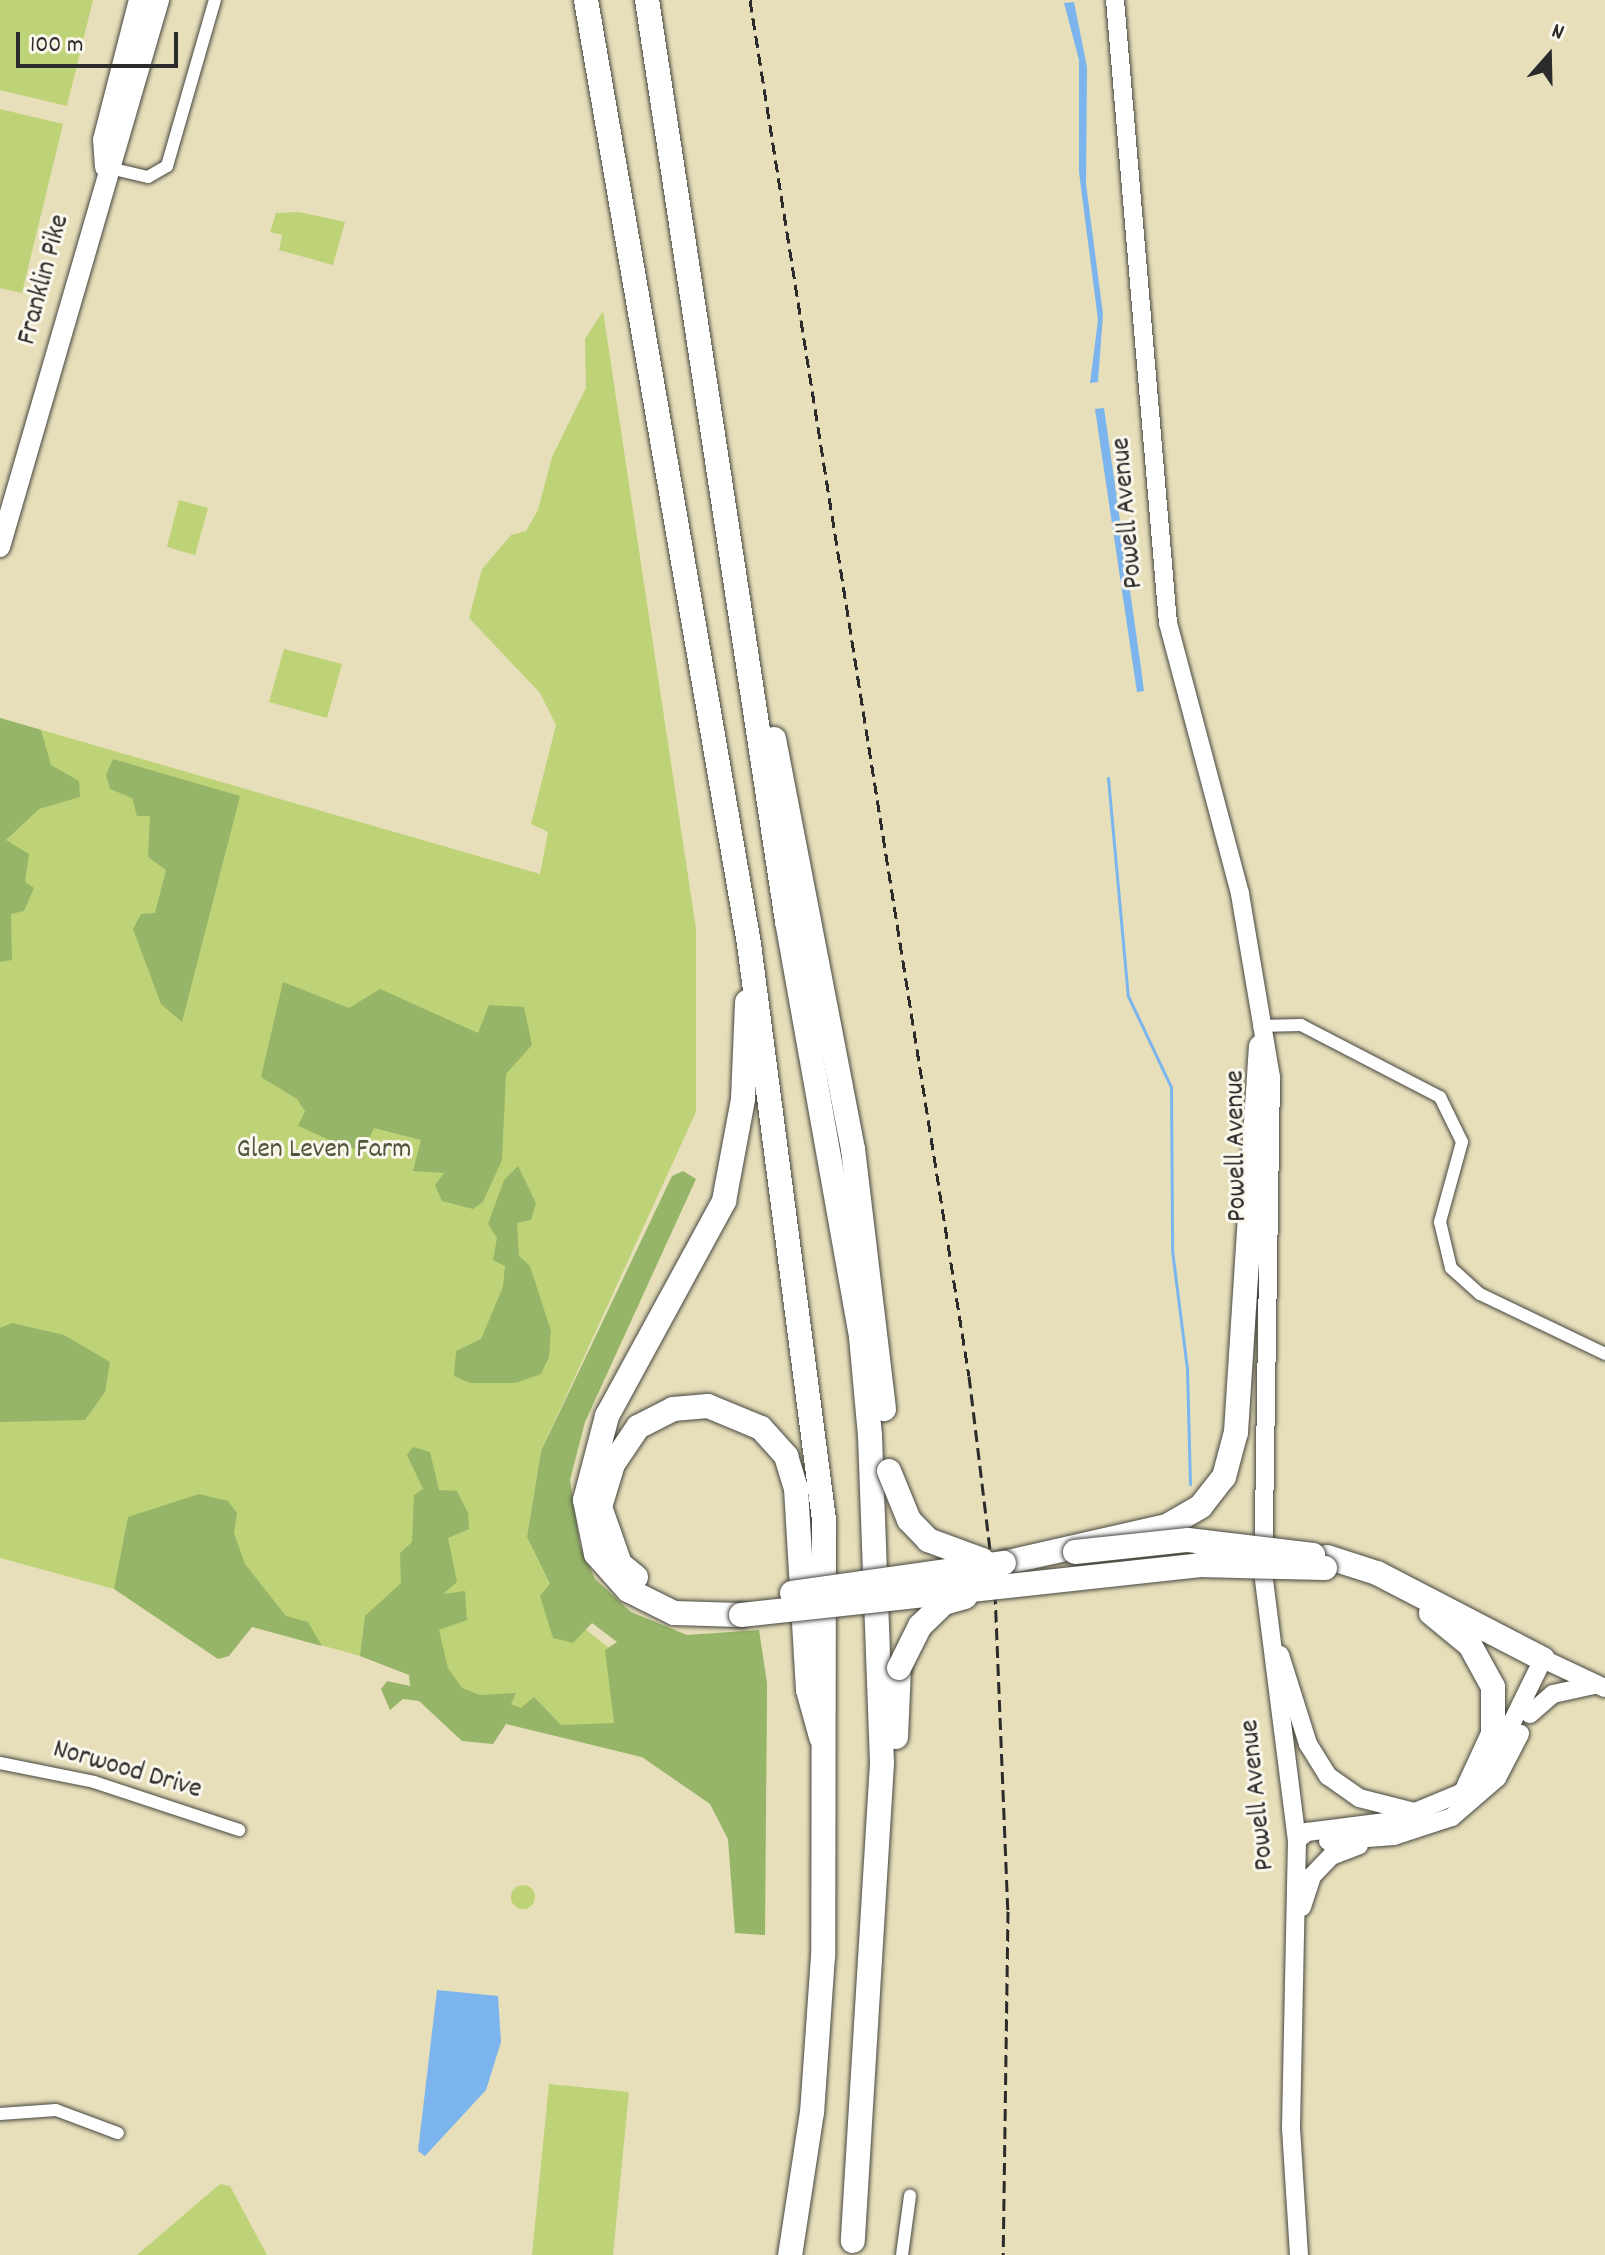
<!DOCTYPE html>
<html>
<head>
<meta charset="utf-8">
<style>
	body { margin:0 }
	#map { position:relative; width:1605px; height:2255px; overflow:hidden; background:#e6dfba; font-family:Dekko,sans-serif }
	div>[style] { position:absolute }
	.green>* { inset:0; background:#bed377 }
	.round { border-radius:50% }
	.forest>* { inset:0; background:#96b568 }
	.water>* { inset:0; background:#7cb5ed }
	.stream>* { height:3px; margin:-1.5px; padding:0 1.5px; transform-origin:1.5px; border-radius:1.5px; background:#7cb5ed }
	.roads { filter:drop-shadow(0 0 2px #474640) drop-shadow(0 0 2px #474640) }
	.street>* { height:12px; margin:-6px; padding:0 6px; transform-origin:6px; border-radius:6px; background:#fff }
	.secondary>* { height:18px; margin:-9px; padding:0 9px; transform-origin:9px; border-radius:9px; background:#fff }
	.primary>* { height:20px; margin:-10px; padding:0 10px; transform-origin:10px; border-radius:10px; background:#fff }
	.highway>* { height:24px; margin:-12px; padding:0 12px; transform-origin:12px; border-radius:12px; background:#fff }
	.rail>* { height:3px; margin-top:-1.5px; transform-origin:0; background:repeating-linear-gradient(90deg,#2b2b2b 0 12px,transparent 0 18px) }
	.bridges { filter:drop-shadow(0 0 2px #474640) drop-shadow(0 0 2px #474640) }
	.highway-bridge>* { height:24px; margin:-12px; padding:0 12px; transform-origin:12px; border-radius:12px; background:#fff }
	span { translate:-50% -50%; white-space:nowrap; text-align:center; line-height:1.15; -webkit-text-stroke:6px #fbf7ec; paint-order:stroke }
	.street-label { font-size:28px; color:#2b2b2b }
	.park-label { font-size:28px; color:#50553e }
	.north { position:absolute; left:1509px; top:16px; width:80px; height:80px; -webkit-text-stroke:6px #fbf7ec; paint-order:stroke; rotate:20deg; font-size:22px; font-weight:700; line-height:32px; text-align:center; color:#2b2b2b }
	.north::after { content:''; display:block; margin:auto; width:28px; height:36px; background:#2b2b2b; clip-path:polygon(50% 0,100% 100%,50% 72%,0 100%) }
	.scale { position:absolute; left:16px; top:32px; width:162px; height:36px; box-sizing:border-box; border:4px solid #2b2b2b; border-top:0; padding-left:10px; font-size:24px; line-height:28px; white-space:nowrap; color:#2b2b2b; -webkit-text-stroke:6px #fbf7ec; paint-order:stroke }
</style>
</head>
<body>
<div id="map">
	<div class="green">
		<div style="clip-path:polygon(0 0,93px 0,67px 106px,0 90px)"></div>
		<div style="clip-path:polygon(0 109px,63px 124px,22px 293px,0 288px)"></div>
		<div style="clip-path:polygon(299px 212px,345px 222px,333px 265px,279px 250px,282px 235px,270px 232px,276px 213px)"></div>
		<div style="clip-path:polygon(603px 311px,696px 929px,696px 1112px,541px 1451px,527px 1537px,563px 1611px,615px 1653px,767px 1683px,766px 1789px,444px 1707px,416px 1671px,0 1558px,0 718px,540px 874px,548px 832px,531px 824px,556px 725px,540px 693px,469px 618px,482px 569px,511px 535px,526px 531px,538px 510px,552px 457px,586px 388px,585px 339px)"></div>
		<div style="clip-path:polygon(179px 500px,208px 508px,195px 555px,167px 547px)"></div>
		<div style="clip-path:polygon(284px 649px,342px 664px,327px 718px,269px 702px)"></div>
		<div class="round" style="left:511px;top:1885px;width:24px;height:24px"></div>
		<div style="clip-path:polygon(549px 2084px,629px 2092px,613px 2255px,532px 2255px)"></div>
		<div style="clip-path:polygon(220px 2184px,230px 2186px,267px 2255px,137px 2255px)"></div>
	</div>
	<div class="forest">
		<div style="clip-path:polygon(0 718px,41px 730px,51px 765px,79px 781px,80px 797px,39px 809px,6px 840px,29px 854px,25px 882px,34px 888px,24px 911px,11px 914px,12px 960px,0 962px)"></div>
		<div style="clip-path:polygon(113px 759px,240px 796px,182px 1022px,161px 1004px,133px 929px,141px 914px,155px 913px,166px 870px,148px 857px,150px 816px,137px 816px,132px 798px,110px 789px,106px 775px)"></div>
		<div style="clip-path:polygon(283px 982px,349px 1008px,380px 989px,478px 1033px,489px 1005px,524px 1007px,532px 1045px,506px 1074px,502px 1160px,483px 1202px,473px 1209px,442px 1201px,435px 1185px,444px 1173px,413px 1171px,421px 1140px,374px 1128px,365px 1148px,350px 1149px,298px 1126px,305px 1111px,297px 1099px,261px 1077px)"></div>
		<div style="clip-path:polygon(518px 1166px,536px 1203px,531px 1220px,517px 1223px,519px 1256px,530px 1266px,551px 1331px,549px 1357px,541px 1374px,515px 1383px,470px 1383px,454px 1376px,456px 1351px,481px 1339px,503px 1287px,505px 1266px,493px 1260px,497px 1238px,488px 1224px,504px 1180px)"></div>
		<div style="clip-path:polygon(683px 1171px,696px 1179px,585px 1422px,570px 1480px,580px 1546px,595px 1579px,631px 1612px,687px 1635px,759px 1630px,767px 1683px,765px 1935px,735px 1933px,728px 1839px,710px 1804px,642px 1757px,506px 1724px,493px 1744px,462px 1741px,419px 1701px,403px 1699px,390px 1710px,381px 1689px,387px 1681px,410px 1686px,409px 1675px,360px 1656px,365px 1616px,401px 1583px,400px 1553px,412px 1542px,414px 1495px,423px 1489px,407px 1455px,413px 1447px,430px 1452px,439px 1490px,457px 1491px,468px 1513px,469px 1529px,448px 1538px,457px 1582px,443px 1594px,465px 1591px,467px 1620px,439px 1630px,448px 1668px,462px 1688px,480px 1695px,516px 1693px,511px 1704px,521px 1708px,534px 1697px,561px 1725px,614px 1723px,605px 1650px,617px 1642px,592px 1623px,573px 1643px,553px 1638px,540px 1596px,550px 1584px,527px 1537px,541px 1451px,672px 1176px)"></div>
		<div style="clip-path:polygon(12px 1323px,64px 1335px,110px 1362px,105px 1392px,85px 1420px,0 1422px,0 1328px)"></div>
		<div style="clip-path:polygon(199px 1494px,228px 1501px,237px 1513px,234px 1533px,245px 1564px,286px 1616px,308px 1622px,322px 1646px,252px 1627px,229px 1656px,218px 1659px,114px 1589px,128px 1517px)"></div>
	</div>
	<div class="water">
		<div style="clip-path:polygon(1074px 2px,1087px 67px,1086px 184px,1103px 314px,1098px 382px,1090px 383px,1098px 320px,1079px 172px,1079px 60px,1064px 3px)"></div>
		<div style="clip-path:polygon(1104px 408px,1141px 668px,1144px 691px,1137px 692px,1095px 409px)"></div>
		<div style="clip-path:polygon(437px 1990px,498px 1996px,501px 2042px,486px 2090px,425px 2156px,418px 2151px)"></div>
	</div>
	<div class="stream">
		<div style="left:1108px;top:778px;width:219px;rotate:84.8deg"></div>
		<div style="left:1128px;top:996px;width:101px;rotate:64.7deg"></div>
		<div style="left:1171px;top:1087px;width:163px;rotate:89.6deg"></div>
		<div style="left:1172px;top:1250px;width:120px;rotate:82.8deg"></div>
		<div style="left:1187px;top:1369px;width:115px;rotate:88.5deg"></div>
	</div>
	<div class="roads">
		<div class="street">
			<div style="left:105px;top:167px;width:44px;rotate:13.1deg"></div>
			<div style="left:148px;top:177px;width:22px;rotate:-30deg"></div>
			<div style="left:167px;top:166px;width:173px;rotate:-73.9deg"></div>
			<div style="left:1259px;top:1026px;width:42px;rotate:-1.4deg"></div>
			<div style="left:1301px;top:1025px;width:157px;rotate:27.4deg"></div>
			<div style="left:1440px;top:1097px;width:50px;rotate:63.9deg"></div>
			<div style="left:1462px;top:1142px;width:83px;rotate:105.4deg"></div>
			<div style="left:1440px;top:1222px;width:47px;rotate:76.6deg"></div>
			<div style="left:1451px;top:1268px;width:39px;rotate:42deg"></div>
			<div style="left:1480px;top:1294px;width:139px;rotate:25.6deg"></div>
			<div style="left:0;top:1763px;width:96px;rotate:11.4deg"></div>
			<div style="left:94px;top:1782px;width:153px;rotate:18.3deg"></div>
			<div style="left:0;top:2114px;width:56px;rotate:-4.1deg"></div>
			<div style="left:56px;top:2110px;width:66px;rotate:20.4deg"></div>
			<div style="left:902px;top:2255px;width:60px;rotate:-82.3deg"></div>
		</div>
		<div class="secondary">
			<div style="left:1115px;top:0;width:625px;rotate:85.14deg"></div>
			<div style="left:1168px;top:623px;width:280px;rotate:75.1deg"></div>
			<div style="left:1240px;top:894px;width:186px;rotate:80.4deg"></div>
			<div style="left:1271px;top:1077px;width:495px;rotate:90.9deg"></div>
			<div style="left:1263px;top:1572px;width:270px;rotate:82.8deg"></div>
			<div style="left:1297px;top:1840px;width:288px;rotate:91.2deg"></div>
			<div style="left:1291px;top:2128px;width:127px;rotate:86.4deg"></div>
			<div style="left:1280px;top:1655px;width:93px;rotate:72.5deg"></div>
			<div style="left:1308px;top:1744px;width:38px;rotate:58deg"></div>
			<div style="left:1328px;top:1776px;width:38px;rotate:35deg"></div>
			<div style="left:1359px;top:1798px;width:57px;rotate:14.3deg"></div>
			<div style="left:1530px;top:1714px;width:30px;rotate:-41deg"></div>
			<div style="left:1553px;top:1694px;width:42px;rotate:-12.4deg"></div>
			<div style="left:1297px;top:1840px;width:13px;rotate:-39deg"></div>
			<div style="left:1307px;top:1832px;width:87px;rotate:-7.3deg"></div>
			<div style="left:1393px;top:1821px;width:74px;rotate:-22.4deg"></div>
			<div style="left:1461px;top:1793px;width:56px;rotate:-48.6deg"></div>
			<div style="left:1498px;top:1751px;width:102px;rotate:-63.9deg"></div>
			<div style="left:1543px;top:1659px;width:68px;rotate:25.1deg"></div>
			<div style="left:1328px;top:1841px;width:66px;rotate:-4.3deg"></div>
			<div style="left:1394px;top:1836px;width:61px;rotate:-18.1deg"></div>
			<div style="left:1452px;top:1817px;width:60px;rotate:-40.9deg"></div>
			<div style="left:1497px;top:1778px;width:50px;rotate:-62.4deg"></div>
			<div style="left:1302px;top:1907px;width:33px;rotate:-72deg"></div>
			<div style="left:1312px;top:1876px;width:28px;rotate:-46deg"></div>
			<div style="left:1331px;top:1856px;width:30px;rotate:-21deg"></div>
		</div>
		<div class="primary">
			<div style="left:105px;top:167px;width:27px;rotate:-94deg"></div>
			<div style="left:103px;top:140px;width:145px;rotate:-75.6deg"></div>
			<div style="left:0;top:547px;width:570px;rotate:-73.79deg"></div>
		</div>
		<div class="highway">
			<div style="left:586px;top:0;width:958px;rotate:80.2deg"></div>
			<div style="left:749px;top:944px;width:581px;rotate:82.58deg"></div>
			<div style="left:824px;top:1520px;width:436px;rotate:90.1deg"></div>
			<div style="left:823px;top:1956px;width:156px;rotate:94deg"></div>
			<div style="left:812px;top:2112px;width:145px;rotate:98.7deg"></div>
			<div style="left:647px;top:0;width:932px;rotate:81.36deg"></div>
			<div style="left:787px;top:921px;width:423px;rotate:79.9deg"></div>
			<div style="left:861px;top:1337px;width:99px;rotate:84.8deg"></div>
			<div style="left:870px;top:1436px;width:327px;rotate:87.9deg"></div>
			<div style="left:882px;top:1763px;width:479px;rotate:93.5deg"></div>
			<div style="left:774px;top:739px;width:418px;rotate:79.1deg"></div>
			<div style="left:853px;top:1149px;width:262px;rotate:83.2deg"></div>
			<div style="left:1327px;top:1557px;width:52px;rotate:17.7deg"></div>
			<div style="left:1377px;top:1573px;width:187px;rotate:27.4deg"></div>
			<div style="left:1004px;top:1563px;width:167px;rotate:-12.8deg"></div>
			<div style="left:1167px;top:1526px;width:39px;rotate:-30deg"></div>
			<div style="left:1201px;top:1506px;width:37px;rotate:-52deg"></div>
			<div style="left:1224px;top:1477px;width:47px;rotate:-75.1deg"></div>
			<div style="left:1236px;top:1432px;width:386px;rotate:-86.3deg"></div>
			<div style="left:636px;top:1577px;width:21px;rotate:-141deg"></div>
			<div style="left:620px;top:1564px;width:60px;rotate:-109.3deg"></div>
			<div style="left:600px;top:1507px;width:45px;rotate:-73.2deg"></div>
			<div style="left:613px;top:1464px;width:45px;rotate:-56deg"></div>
			<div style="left:638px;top:1427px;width:39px;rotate:-27deg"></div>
			<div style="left:673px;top:1409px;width:35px;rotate:-5deg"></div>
			<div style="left:708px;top:1406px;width:57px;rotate:22.5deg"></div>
			<div style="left:761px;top:1428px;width:38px;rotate:48deg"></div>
			<div style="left:786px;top:1456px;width:34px;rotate:73deg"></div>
			<div style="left:796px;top:1488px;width:202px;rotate:86.6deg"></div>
			<div style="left:808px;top:1690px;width:49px;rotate:74.5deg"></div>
			<div style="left:1431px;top:1613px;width:50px;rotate:39.4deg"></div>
			<div style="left:1470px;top:1645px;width:48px;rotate:61.3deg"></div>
			<div style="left:1493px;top:1687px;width:47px;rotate:90deg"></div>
			<div style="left:1493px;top:1734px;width:57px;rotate:114.8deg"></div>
			<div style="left:741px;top:1615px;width:67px;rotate:-178.3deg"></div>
			<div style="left:674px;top:1613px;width:51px;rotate:-153.4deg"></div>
			<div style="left:628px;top:1590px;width:48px;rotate:-131.6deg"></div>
			<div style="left:596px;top:1554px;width:55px;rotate:-101.5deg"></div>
			<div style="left:585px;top:1500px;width:87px;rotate:-75.3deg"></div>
			<div style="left:607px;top:1416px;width:245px;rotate:-61.4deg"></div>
			<div style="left:724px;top:1201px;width:104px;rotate:-79.4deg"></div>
			<div style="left:743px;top:1099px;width:97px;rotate:-87.6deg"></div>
			<div style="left:896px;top:1737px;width:69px;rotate:-87.5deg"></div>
		</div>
	</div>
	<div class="rail">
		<div style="left:750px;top:0;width:1393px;rotate:80.96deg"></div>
		<div style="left:969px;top:1376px;width:218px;rotate:83.1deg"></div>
		<div style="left:995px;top:1592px;width:319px;rotate:87.7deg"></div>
		<div style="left:1008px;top:1911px;width:344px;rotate:90.8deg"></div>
	</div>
	<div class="bridges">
		<div class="highway-bridge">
			<div style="left:889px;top:1471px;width:53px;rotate:67.8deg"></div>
			<div style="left:909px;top:1520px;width:28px;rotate:46deg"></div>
			<div style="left:928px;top:1540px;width:58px;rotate:20.3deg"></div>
			<div style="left:1075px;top:1552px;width:114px;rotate:-6.1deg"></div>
			<div style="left:1188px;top:1540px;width:126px;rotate:6.8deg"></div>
			<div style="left:792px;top:1593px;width:214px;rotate:-8.1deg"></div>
			<div style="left:741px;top:1615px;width:460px;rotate:-6.2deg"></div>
			<div style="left:1198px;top:1565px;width:127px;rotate:1.4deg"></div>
			<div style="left:899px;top:1668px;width:47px;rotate:-63.4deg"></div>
			<div style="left:920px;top:1626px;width:33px;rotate:-44deg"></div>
			<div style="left:944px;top:1603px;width:22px;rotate:-16deg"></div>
		</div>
	</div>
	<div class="street-label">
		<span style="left:45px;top:280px;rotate:-75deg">Franklin Pike</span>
		<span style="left:1129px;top:513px;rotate:-95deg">Powell Avenue</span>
		<span style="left:1238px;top:1146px;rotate:-91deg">Powell Avenue</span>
		<span style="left:127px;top:1771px;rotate:16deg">Norwood Drive</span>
		<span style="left:1259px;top:1795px;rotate:-96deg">Powell Avenue</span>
	</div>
	<div class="park-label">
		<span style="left:324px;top:1151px">Glen Leven Farm</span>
	</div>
	<div class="north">N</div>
	<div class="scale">100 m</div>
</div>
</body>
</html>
